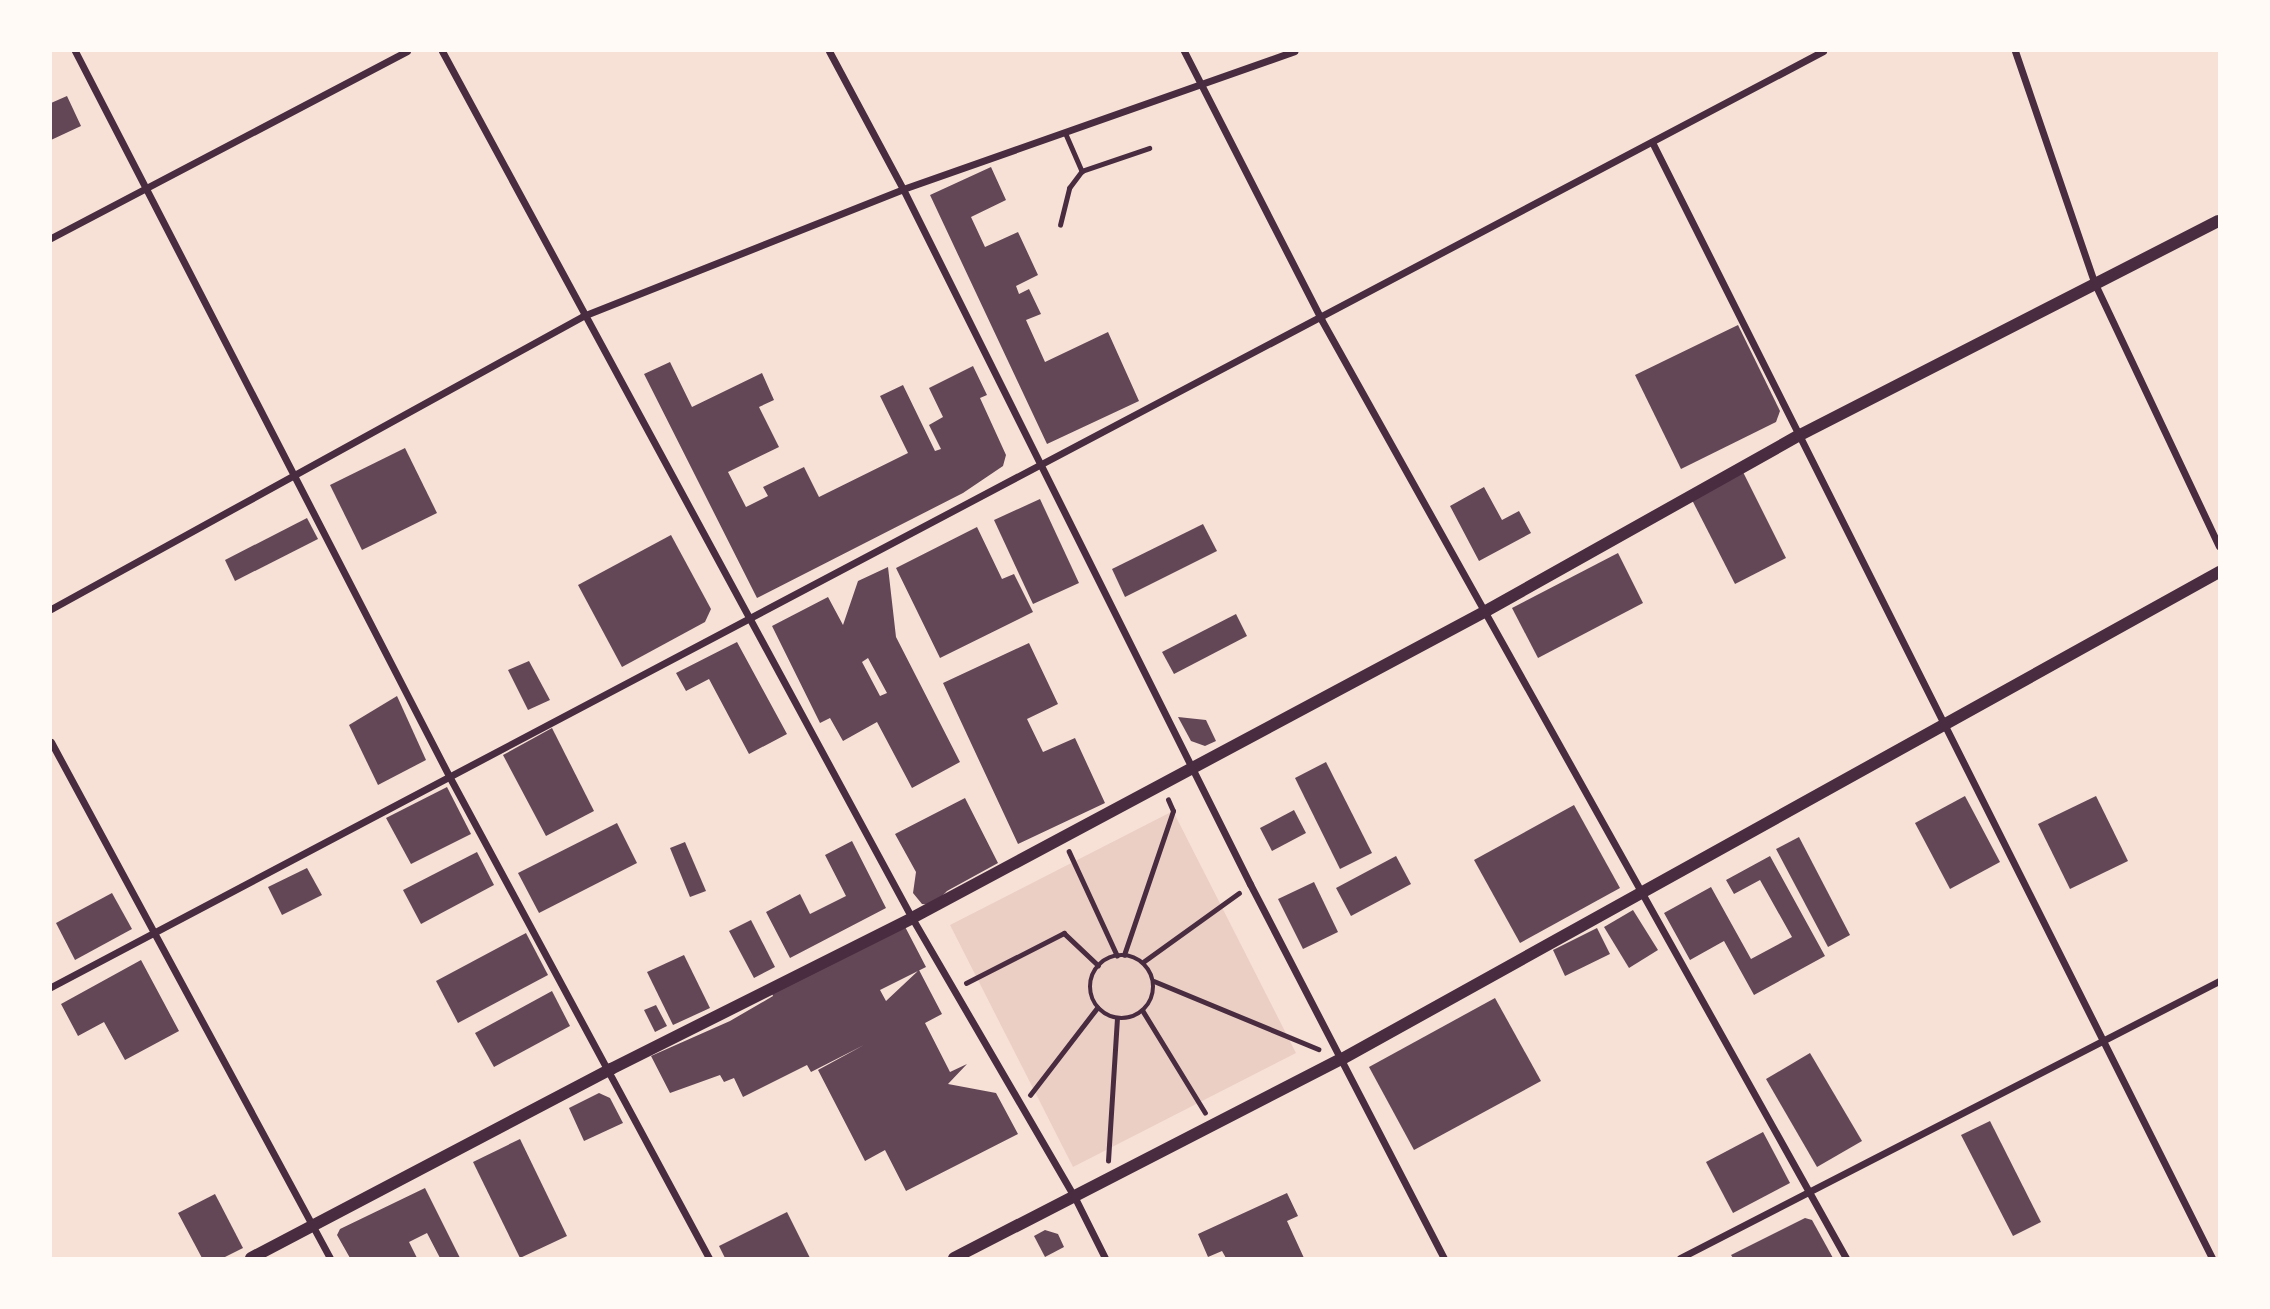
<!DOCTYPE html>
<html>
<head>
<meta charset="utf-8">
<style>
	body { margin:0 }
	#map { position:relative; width:2270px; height:1309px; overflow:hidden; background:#f7e1d7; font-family:"Public Sans",sans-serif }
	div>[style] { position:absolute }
	.green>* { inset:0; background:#ebcfc5 }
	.building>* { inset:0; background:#644757 }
	.path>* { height:4.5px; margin:-2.25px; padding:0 2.25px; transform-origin:2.25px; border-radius:2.25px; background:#4a2c40 }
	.path>.ring { margin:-2.25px; padding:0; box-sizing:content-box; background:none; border:4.5px solid #4a2c40; border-radius:50% }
	.service>* { height:4.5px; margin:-2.25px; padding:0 2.25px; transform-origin:2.25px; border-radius:2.25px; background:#4a2c40 }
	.minor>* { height:7px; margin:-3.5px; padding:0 3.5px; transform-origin:3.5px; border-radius:3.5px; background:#4a2c40 }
	.tertiary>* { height:12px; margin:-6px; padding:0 6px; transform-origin:6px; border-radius:6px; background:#4a2c40 }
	span { translate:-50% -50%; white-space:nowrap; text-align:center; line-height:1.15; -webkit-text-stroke:6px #fffaf5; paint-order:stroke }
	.frame { position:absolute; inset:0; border:52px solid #fffaf5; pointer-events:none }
</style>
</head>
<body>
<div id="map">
	<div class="green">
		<div style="clip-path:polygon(1173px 811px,1296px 1053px,1073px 1167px,950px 925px)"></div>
	</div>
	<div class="building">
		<div style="clip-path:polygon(67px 96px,81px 126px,51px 140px,51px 103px)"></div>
		<div style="clip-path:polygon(991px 167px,1006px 200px,971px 217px,985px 247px,1018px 232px,1038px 275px,1016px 286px,1019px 294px,1029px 289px,1041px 314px,1026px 320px,1045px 362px,1108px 332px,1139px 401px,1047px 444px,930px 195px)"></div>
		<div style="clip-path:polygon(1738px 325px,1780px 411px,1776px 422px,1681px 469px,1635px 375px)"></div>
		<div style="clip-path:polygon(670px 362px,692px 407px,762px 373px,774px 400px,759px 407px,779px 447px,728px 472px,746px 507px,768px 496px,763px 487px,804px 467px,819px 497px,908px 453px,880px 396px,903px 385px,935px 451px,941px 449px,929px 425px,943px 417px,929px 388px,973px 366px,987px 395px,980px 398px,1006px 455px,1003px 466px,963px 493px,757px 598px,644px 374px)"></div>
		<div style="clip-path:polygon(405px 448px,437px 513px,362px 550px,330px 485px)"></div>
		<div style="clip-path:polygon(1743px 472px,1786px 558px,1735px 584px,1691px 498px)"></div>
		<div style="clip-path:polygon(1484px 487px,1502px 520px,1519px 511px,1531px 533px,1479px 561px,1450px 506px)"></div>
		<div style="clip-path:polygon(1040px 499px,1079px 583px,1033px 604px,994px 520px)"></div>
		<div style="clip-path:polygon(307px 518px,318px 539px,235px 581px,225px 560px)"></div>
		<div style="clip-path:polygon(1203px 524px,1217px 551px,1125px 597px,1112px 569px)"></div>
		<div style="clip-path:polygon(977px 527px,1002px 579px,1014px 574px,1033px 612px,940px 658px,896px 568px)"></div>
		<div style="clip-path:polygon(671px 535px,711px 609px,705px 622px,622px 667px,578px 585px)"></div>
		<div style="clip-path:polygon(1618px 553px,1643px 603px,1538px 658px,1512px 608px)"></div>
		<div style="clip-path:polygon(evenodd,888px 567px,896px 637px,960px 762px,912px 788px,877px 722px,843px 741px,830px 718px,820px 723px,772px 626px,828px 597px,843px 625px,858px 581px,888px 567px,868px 658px,887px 693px,880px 696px,862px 662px,868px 658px)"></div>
		<div style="clip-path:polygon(1236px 614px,1247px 636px,1174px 674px,1162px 652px)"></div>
		<div style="clip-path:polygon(737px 642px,787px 734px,749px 754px,709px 679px,686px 691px,676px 673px)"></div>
		<div style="clip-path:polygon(1029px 643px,1058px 704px,1027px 719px,1043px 752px,1075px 738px,1105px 803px,1018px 844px,943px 683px)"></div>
		<div style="clip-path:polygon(529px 661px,550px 700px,528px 710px,508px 670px)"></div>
		<div style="clip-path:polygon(397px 696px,426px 760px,378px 785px,349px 725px)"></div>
		<div style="clip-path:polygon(1178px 717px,1206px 720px,1216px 741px,1205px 746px,1191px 741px)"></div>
		<div style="clip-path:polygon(552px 728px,594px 811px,546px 836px,503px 755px)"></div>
		<div style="clip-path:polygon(1326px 762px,1372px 853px,1340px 869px,1295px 778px)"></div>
		<div style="clip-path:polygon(447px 787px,471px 834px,411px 864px,386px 818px)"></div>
		<div style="clip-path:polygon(1965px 796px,2000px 862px,1950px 889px,1915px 823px)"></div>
		<div style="clip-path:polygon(2096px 796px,2128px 861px,2070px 889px,2038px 824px)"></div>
		<div style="clip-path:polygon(965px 798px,998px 863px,947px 891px,933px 905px,922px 904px,913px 893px,916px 872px,895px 834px)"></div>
		<div style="clip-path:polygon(1574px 805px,1620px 888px,1520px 943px,1474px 860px)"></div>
		<div style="clip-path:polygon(1294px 810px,1306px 833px,1272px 851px,1260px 828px)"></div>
		<div style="clip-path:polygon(617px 823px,637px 863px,539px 913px,518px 873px)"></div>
		<div style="clip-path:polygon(1799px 837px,1850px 935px,1828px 947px,1776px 849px)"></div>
		<div style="clip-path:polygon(852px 841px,886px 908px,790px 958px,766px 912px,800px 894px,810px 914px,846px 896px,825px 855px)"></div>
		<div style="clip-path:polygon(685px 842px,706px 891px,690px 897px,670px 848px)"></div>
		<div style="clip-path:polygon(477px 852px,494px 885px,421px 924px,403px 890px)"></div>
		<div style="clip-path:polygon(1396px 856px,1411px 884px,1351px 916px,1336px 888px)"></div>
		<div style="clip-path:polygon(1770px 856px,1825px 956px,1754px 995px,1724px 941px,1690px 960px,1664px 913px,1711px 887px,1751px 959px,1792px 937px,1760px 880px,1734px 894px,1726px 880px)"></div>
		<div style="clip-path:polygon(307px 868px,322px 895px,282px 915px,268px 887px)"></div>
		<div style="clip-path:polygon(1314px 882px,1338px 932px,1303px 949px,1278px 899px)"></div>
		<div style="clip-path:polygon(112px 893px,132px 929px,75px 960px,56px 923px)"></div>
		<div style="clip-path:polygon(1633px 910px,1658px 950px,1629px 968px,1604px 927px)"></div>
		<div style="clip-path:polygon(901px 919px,926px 967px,880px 990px,886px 1001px,919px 970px,942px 1014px,925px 1023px,950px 1072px,967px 1064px,948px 1084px,996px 1093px,1018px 1134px,906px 1191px,885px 1150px,865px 1161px,818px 1070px,864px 1045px,811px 1072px,807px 1065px,743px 1097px,734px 1078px,724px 1082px,720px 1075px,670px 1093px,651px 1056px,730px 1021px,773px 996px,770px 989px)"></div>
		<div style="clip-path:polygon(751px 920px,775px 967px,754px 978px,729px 931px)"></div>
		<div style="clip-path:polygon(1597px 928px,1610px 954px,1565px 976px,1553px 950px)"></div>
		<div style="clip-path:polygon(526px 933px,548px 975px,458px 1023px,436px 981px)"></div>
		<div style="clip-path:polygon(684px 955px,710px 1008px,673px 1025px,647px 972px)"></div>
		<div style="clip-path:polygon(141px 960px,179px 1031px,125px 1060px,104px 1022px,78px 1036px,61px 1004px)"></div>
		<div style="clip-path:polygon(552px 991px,570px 1026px,494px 1067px,475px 1033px)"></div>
		<div style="clip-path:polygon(1495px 998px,1541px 1081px,1414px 1150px,1369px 1067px)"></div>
		<div style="clip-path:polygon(656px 1005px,667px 1026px,655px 1032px,644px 1010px)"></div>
		<div style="clip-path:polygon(1810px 1053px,1862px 1141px,1817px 1167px,1766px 1079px)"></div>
		<div style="clip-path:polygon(599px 1093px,610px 1098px,623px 1123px,584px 1141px,569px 1108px)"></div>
		<div style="clip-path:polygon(1990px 1121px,2041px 1222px,2013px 1236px,1961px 1135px)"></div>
		<div style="clip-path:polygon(1763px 1132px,1790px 1183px,1733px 1213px,1706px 1162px)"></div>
		<div style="clip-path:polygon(520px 1139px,567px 1236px,520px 1258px,473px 1162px)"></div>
		<div style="clip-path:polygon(425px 1188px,460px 1258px,440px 1258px,427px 1233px,409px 1242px,417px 1258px,350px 1258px,337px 1235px,340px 1229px)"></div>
		<div style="clip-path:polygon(1287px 1193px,1298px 1216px,1287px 1221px,1304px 1258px,1226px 1258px,1222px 1251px,1208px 1257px,1198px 1234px)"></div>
		<div style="clip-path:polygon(215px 1194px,243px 1248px,223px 1258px,202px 1258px,178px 1213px)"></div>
		<div style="clip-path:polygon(787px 1212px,810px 1258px,725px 1258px,719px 1246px)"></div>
		<div style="clip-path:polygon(1805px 1218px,1812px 1220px,1833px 1258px,1733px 1258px,1731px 1255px)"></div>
		<div style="clip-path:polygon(1045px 1230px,1058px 1234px,1064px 1247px,1045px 1257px,1034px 1236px)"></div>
	</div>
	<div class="path">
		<div style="left:1069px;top:851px;width:115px;rotate:65.2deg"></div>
		<div style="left:1124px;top:955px;width:152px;rotate:-71.2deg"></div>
		<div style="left:1173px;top:811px;width:12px;rotate:-114deg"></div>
		<div class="ring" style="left:1090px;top:955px;width:59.5px;height:59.5px"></div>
		<div style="left:1143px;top:962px;width:118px;rotate:-35.7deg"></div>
		<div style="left:1154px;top:981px;width:178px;rotate:22.5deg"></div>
		<div style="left:966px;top:983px;width:110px;rotate:-27deg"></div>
		<div style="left:1064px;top:933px;width:47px;rotate:43.3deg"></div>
		<div style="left:1143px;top:1011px;width:119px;rotate:58.5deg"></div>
		<div style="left:1030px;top:1095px;width:110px;rotate:-52.4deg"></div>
		<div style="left:1108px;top:1161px;width:142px;rotate:-86.4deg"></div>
	</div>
	<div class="service">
		<div style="left:1065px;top:132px;width:43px;rotate:66.4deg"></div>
		<div style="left:1060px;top:225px;width:38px;rotate:-76deg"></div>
		<div style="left:1069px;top:188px;width:21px;rotate:-53deg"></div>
		<div style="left:1082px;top:171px;width:71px;rotate:-18.9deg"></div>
	</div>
	<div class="minor">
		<div style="left:75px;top:51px;width:816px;rotate:62.71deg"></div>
		<div style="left:449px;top:776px;width:548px;rotate:61.66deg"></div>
		<div style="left:442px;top:51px;width:986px;rotate:61.54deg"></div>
		<div style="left:912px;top:918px;width:322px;rotate:59.8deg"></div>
		<div style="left:1074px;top:1196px;width:69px;rotate:63.4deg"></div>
		<div style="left:829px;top:51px;width:157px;rotate:61.8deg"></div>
		<div style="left:903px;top:189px;width:777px;rotate:63.47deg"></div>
		<div style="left:1250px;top:884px;width:421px;rotate:62.6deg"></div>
		<div style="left:1184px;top:51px;width:301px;rotate:62.9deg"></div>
		<div style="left:1321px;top:319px;width:1076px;rotate:60.79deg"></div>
		<div style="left:2015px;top:51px;width:246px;rotate:71.1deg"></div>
		<div style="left:2095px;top:284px;width:290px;rotate:64.7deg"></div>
		<div style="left:1652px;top:142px;width:1249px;rotate:63.35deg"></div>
		<div style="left:51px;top:238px;width:402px;rotate:-27.7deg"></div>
		<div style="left:51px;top:609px;width:607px;rotate:-28.84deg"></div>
		<div style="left:583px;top:316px;width:344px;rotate:-21.6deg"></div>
		<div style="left:903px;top:189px;width:415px;rotate:-19.4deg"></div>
		<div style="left:51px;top:742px;width:587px;rotate:61.6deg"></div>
		<div style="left:51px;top:987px;width:2004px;rotate:-27.84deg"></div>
		<div style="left:1680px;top:1258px;width:606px;rotate:-27.2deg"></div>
	</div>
	<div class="tertiary">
		<div style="left:251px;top:1258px;width:407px;rotate:-27.7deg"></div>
		<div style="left:611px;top:1069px;width:337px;rotate:-26.6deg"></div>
		<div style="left:912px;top:918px;width:651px;rotate:-28.14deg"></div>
		<div style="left:1486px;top:611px;width:360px;rotate:-29.3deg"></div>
		<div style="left:1800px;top:435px;width:470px;rotate:-27.1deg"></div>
		<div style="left:954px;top:1258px;width:436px;rotate:-27.2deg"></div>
		<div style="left:1342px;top:1059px;width:1003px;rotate:-29.04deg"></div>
	</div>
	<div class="frame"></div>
</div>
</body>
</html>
